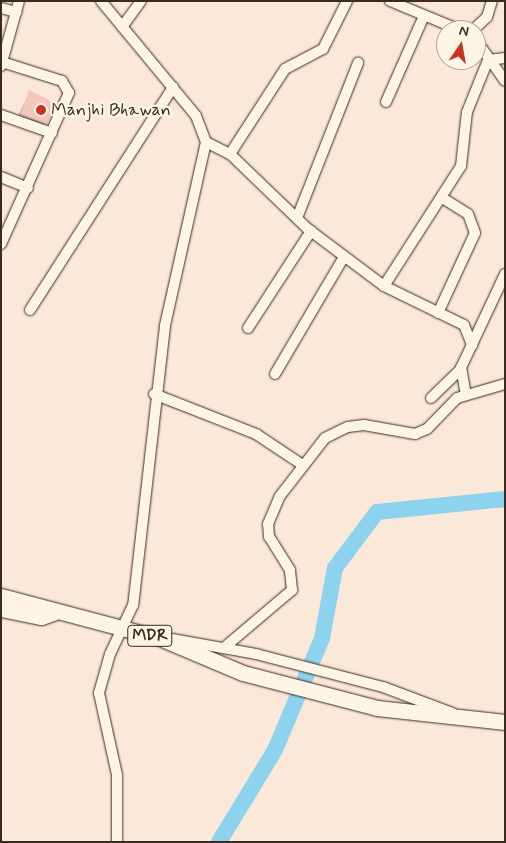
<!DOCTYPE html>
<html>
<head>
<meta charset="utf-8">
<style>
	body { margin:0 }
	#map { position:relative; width:506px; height:843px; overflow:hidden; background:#fbe8d9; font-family:Mynerve,sans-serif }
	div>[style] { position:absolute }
	.shadow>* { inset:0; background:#0003 }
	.river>* { height:16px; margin:-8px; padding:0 8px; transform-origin:8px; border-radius:8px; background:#8dd3ef }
	.building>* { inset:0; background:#f4c7b9 }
	.roads { filter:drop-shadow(0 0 1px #3b2a1e) drop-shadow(0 0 1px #3b2a1e) }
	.street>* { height:10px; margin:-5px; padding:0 5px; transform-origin:5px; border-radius:5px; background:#fcf5e5 }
	.primary>* { height:15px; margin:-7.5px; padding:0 7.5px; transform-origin:7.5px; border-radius:7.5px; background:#fcf5e5 }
	.dots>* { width:14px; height:14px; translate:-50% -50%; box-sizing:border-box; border:2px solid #fcf5e5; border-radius:50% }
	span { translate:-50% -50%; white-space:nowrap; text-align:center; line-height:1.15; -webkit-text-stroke:4.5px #fcf5e5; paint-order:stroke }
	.shield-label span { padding:1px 4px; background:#fcf5e5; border:1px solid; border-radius:4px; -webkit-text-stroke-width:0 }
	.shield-label { font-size:16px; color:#3b2a1e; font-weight:700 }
	.poi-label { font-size:18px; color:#3b2a1e }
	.left { translate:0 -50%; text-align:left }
	.frame { position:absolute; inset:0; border:2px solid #3b2a1e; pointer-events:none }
	.north { position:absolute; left:436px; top:20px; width:50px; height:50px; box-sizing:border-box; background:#fcf5e5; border:1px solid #afa495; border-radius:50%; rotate:12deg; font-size:14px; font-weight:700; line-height:20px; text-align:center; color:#3b2a1e }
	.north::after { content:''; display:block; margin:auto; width:18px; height:22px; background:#c8321e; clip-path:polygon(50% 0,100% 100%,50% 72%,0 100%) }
</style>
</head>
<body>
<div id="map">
	<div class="shadow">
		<div style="clip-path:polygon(30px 92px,46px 123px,39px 131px,15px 121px)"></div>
	</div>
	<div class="river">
		<div style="left:219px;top:842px;width:108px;rotate:-58.7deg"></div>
		<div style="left:275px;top:750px;width:121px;rotate:-67.2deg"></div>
		<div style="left:322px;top:638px;width:71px;rotate:-79.5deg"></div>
		<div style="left:335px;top:568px;width:70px;rotate:-53.1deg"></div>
		<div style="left:377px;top:512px;width:129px;rotate:-5.8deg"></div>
	</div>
	<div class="building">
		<div style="clip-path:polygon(29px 90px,57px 104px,47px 124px,21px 114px)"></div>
	</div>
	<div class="roads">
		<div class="street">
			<div style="left:101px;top:1px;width:149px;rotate:50.4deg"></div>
			<div style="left:196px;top:116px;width:28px;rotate:69deg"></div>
			<div style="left:206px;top:142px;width:189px;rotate:102.6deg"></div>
			<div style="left:165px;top:326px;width:281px;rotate:96.5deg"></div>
			<div style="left:133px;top:605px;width:54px;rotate:115.1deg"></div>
			<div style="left:110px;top:654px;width:41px;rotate:105.8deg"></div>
			<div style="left:99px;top:693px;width:84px;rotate:77.6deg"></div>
			<div style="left:117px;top:775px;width:67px;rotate:90deg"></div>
			<div style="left:390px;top:1px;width:76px;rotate:22.5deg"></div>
			<div style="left:1px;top:8px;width:16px;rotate:15deg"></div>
			<div style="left:122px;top:27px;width:32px;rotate:-54deg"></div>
			<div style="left:473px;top:30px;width:19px;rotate:-43deg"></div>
			<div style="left:487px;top:17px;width:17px;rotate:-73deg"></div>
			<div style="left:476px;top:40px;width:50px;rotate:54.7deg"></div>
			<div style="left:1px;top:66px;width:67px;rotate:-74.5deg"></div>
			<div style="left:386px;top:102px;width:94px;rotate:-66.2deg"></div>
			<div style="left:1px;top:115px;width:54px;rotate:19.4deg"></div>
			<div style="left:206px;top:142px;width:27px;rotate:27deg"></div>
			<div style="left:230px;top:154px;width:108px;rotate:43.9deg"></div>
			<div style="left:308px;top:229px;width:95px;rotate:36.9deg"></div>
			<div style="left:384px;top:286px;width:89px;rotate:26deg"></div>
			<div style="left:464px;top:325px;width:22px;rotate:68deg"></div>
			<div style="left:230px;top:154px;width:101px;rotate:-57.1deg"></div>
			<div style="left:285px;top:69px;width:43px;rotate:-27.8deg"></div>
			<div style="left:323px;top:49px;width:54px;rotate:-63.4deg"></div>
			<div style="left:1px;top:177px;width:29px;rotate:22deg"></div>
			<div style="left:297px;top:218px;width:167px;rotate:-68.5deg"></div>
			<div style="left:1px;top:244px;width:166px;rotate:-65.8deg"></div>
			<div style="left:69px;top:93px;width:14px;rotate:-120deg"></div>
			<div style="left:62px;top:81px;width:63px;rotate:-162.4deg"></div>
			<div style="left:384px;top:286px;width:143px;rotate:-57.3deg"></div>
			<div style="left:461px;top:166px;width:54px;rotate:-83.7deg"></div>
			<div style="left:467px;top:112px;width:56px;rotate:-68deg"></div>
			<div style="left:488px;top:60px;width:17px;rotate:-7deg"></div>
			<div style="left:30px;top:310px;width:265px;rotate:-57.3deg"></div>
			<div style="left:438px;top:313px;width:88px;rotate:-65.2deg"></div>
			<div style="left:475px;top:233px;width:20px;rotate:-110deg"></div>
			<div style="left:468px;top:214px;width:31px;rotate:-148deg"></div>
			<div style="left:248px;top:328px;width:116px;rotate:-57deg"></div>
			<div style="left:461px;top:367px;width:27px;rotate:80deg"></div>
			<div style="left:275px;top:374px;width:136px;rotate:-59.5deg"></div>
			<div style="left:154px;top:394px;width:110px;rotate:21.4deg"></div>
			<div style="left:256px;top:434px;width:54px;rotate:33.7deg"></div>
			<div style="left:431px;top:398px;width:40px;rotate:-44deg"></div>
			<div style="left:460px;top:370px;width:106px;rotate:-64.9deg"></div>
			<div style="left:172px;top:639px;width:85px;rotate:10.1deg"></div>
			<div style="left:256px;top:654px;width:131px;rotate:14.6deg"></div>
			<div style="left:383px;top:687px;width:74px;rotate:20.6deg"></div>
			<div style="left:226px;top:646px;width:87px;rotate:-40.3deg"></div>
			<div style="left:292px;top:590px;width:20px;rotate:-96deg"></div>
			<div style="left:290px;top:570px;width:39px;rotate:-122deg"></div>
			<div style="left:269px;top:537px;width:13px;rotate:-94deg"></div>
			<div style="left:268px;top:524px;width:30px;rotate:-67deg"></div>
			<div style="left:280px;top:496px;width:73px;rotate:-52.2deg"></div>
			<div style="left:325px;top:438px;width:25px;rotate:-26deg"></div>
			<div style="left:348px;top:427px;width:16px;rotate:-7deg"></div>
			<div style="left:364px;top:425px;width:52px;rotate:10deg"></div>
			<div style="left:415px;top:434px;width:13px;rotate:-23deg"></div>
			<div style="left:427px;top:429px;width:43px;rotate:-45.9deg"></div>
			<div style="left:457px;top:398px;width:50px;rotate:-16.3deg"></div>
		</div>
		<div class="primary">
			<div style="left:1px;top:596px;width:164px;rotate:14.8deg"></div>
			<div style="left:160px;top:638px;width:90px;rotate:22.9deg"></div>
			<div style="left:243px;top:673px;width:138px;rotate:14.6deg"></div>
			<div style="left:377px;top:708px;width:129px;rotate:6.2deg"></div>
			<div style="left:1px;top:609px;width:41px;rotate:11.3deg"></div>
			<div style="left:41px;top:617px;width:13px;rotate:-18deg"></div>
		</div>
	</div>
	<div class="dots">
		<div style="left:41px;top:110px;background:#c8321e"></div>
	</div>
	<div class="shield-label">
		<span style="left:150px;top:636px">MDR</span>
	</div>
	<div class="poi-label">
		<span class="left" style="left:51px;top:110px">Manjhi Bhawan</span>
	</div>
	<div class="frame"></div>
	<div class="north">N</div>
</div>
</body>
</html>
